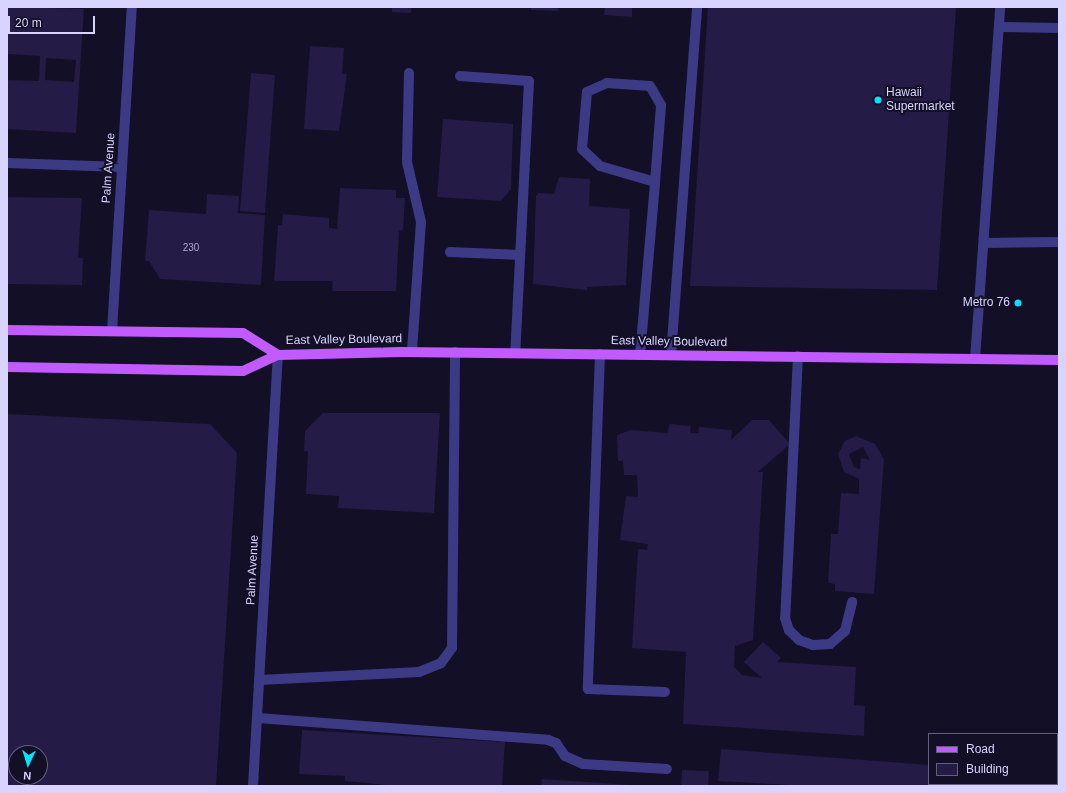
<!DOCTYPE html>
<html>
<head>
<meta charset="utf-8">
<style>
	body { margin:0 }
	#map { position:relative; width:1066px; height:793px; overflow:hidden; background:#130f26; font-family:Helvetica,sans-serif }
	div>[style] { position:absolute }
	.building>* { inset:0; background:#241b47 }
	.service>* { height:10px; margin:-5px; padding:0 5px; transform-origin:5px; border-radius:5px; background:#3d3a85 }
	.minor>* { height:10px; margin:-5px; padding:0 5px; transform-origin:5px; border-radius:5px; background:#3d3a85 }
	.primary>* { height:10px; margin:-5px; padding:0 5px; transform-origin:5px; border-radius:5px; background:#c25bff }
	.dots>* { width:11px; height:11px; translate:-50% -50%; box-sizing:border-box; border:2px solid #130f26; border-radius:50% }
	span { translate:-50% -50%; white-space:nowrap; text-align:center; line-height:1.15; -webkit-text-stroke:4px #130f26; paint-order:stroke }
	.number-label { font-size:10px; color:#aca6d1 }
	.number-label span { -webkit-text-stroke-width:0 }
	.poi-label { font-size:12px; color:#d9d4ff }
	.left { translate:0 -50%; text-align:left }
	.right { translate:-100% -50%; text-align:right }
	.street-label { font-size:12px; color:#d9d4ff }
	.frame { position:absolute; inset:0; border:8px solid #d9d4ff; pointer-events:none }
	.legend { position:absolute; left:928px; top:733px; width:130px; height:52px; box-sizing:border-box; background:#130f26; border:1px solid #625e7d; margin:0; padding:5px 7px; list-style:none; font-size:12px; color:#d9d4ff }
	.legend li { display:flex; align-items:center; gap:8px; height:20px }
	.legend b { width:20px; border:1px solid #625e7d }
	.north { position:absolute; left:8px; top:745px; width:40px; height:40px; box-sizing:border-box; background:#130f26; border:1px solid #625e7d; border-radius:50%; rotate:184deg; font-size:11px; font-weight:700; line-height:16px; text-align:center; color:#d9d4ff }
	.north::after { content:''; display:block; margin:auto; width:14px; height:18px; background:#00e5ff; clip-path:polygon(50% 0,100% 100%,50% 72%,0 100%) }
	.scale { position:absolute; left:8px; top:16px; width:87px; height:18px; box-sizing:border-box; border:2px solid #d9d4ff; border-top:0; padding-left:5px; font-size:12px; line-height:14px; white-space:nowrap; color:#d9d4ff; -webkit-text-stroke:3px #130f26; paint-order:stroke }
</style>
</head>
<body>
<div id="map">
	<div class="building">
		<div style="clip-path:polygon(evenodd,7px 7px,84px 9px,76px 133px,7px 129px,7px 80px,39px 81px,40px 56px,7px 54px,7px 7px,46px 58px,76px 60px,74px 82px,45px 80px,46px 58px)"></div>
		<div style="clip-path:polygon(392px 7px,411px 7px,411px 13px,392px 12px)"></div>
		<div style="clip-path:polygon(531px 7px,558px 7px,558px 11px,531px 10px)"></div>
		<div style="clip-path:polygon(605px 7px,632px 7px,632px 17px,604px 15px)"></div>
		<div style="clip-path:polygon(708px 7px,956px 7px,937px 290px,690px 286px)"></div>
		<div style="clip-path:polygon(310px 46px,344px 48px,342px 74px,347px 74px,339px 131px,304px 129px)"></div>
		<div style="clip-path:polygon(251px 73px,275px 75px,265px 213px,240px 211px)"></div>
		<div style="clip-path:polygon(443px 119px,513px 124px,511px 189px,501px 201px,437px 197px)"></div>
		<div style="clip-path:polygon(559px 177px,590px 179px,589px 206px,630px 209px,626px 285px,587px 287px,587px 290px,533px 284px,536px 196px,538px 193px,554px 194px)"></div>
		<div style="clip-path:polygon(340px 188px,396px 190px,396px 198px,405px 198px,403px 230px,399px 231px,396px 291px,332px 291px,333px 281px,274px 281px,278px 225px,282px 225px,283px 214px,329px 218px,329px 228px,337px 229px)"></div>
		<div style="clip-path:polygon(207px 194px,239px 196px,238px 213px,265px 215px,261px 285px,160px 279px,149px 261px,145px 261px,149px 210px,206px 214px)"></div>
		<div style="clip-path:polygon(7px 197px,82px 198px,78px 258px,83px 258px,82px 285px,7px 284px)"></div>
		<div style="clip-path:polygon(323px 413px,440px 413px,434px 513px,338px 508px,339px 496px,306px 494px,308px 451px,304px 451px,305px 431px)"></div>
		<div style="clip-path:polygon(evenodd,7px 414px,210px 424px,237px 453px,216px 786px,7px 786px,7px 414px,16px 753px,40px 753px,40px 777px,16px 777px,16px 753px)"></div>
		<div style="clip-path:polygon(752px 420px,769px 420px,790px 444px,758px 472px,763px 472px,753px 640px,735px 646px,734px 667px,742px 675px,762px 678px,744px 662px,763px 642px,781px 658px,777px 662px,856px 667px,854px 705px,865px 706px,864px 736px,683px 724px,686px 652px,632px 648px,638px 549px,647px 550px,648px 544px,620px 540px,626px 496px,638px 497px,637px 475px,624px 475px,623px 461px,618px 461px,617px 435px,631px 430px,668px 433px,669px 424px,691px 426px,690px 433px,698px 433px,699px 427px,732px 430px,731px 440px)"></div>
		<div style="clip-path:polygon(evenodd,856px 436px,875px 444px,884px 459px,874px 594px,835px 591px,835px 584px,828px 583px,831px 534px,838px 534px,841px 493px,859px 494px,859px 479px,844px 472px,838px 454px,845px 441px,856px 436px,863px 447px,870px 460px,861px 458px,860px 469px,854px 467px,849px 454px,863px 447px)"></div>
		<div style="clip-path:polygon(302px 730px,505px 742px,502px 786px,397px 786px,345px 781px,345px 776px,299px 774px)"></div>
		<div style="clip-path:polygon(721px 749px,929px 765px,929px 784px,1045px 786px,809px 786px,718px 781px)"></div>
		<div style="clip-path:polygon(682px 770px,709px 771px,708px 786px,681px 786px)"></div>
		<div style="clip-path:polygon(542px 779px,630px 785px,630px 786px,541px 786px)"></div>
	</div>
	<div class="service">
		<div style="left:999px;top:27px;width:60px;rotate:1deg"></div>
		<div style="left:409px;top:73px;width:89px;rotate:91.3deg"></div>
		<div style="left:407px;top:162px;width:62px;rotate:76.9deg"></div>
		<div style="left:421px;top:222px;width:130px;rotate:94deg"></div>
		<div style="left:460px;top:76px;width:69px;rotate:4.1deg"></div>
		<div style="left:529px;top:81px;width:272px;rotate:92.9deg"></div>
		<div style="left:7px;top:163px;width:115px;rotate:2deg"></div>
		<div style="left:984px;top:243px;width:75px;rotate:-0.8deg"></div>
		<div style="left:450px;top:252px;width:70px;rotate:2.5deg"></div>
		<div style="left:600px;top:354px;width:335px;rotate:92.1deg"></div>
		<div style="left:588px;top:689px;width:77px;rotate:2.2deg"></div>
		<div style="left:640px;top:355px;width:174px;rotate:-85deg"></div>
		<div style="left:655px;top:182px;width:77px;rotate:-85.5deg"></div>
		<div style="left:661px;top:105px;width:22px;rotate:-120deg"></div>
		<div style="left:650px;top:86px;width:43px;rotate:-176deg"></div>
		<div style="left:607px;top:83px;width:22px;rotate:156deg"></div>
		<div style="left:587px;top:92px;width:57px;rotate:95deg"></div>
		<div style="left:582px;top:149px;width:25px;rotate:43deg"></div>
		<div style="left:600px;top:166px;width:57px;rotate:16.2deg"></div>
		<div style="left:671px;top:355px;width:349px;rotate:-85.7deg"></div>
		<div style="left:798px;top:356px;width:262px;rotate:92.8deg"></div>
		<div style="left:785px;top:618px;width:13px;rotate:72deg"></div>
		<div style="left:789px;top:630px;width:14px;rotate:45deg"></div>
		<div style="left:799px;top:640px;width:15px;rotate:20deg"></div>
		<div style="left:813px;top:645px;width:17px;rotate:-3deg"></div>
		<div style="left:830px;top:644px;width:20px;rotate:-41deg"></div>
		<div style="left:845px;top:631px;width:30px;rotate:-76deg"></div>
		<div style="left:975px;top:359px;width:353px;rotate:-85.9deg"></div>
		<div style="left:259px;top:680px;width:160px;rotate:-2.9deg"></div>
		<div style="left:419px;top:672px;width:24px;rotate:-22deg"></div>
		<div style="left:441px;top:663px;width:19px;rotate:-54deg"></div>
		<div style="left:452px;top:648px;width:296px;rotate:-89.4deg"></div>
		<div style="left:258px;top:718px;width:291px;rotate:4.3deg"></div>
		<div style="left:548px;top:740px;width:9px;rotate:21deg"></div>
		<div style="left:556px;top:743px;width:16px;rotate:55deg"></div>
		<div style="left:565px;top:756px;width:20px;rotate:24deg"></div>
		<div style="left:583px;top:764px;width:84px;rotate:3.4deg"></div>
	</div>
	<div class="minor">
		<div style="left:112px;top:331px;width:325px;rotate:-86.5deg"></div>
		<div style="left:253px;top:786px;width:432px;rotate:-86.7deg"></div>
	</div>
	<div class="primary">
		<div style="left:7px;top:330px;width:236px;rotate:0.7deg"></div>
		<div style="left:243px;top:333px;width:41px;rotate:32.2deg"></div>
		<div style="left:7px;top:367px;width:236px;rotate:1deg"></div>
		<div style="left:243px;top:371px;width:38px;rotate:-25deg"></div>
		<div style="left:278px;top:355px;width:123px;rotate:-1.4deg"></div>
		<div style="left:401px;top:352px;width:658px;rotate:0.7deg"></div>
	</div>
	<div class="dots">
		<div style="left:878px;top:100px;background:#00e5ff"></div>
		<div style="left:1018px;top:303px;background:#00e5ff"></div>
	</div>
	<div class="number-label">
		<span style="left:191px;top:248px">230</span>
	</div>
	<div class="poi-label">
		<span class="left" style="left:886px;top:100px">Hawaii<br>Supermarket</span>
		<span class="right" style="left:1010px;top:303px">Metro 76</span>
	</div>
	<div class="street-label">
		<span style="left:109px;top:168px;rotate:-86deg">Palm Avenue</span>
		<span style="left:344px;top:340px;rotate:-1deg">East Valley Boulevard</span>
		<span style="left:669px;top:342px;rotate:1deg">East Valley Boulevard</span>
		<span style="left:253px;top:570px;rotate:-87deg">Palm Avenue</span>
	</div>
	<div class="frame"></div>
	<ul class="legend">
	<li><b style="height:5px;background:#c25bff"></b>Road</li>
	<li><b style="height:11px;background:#241b47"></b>Building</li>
	</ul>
	<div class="north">N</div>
	<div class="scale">20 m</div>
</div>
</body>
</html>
